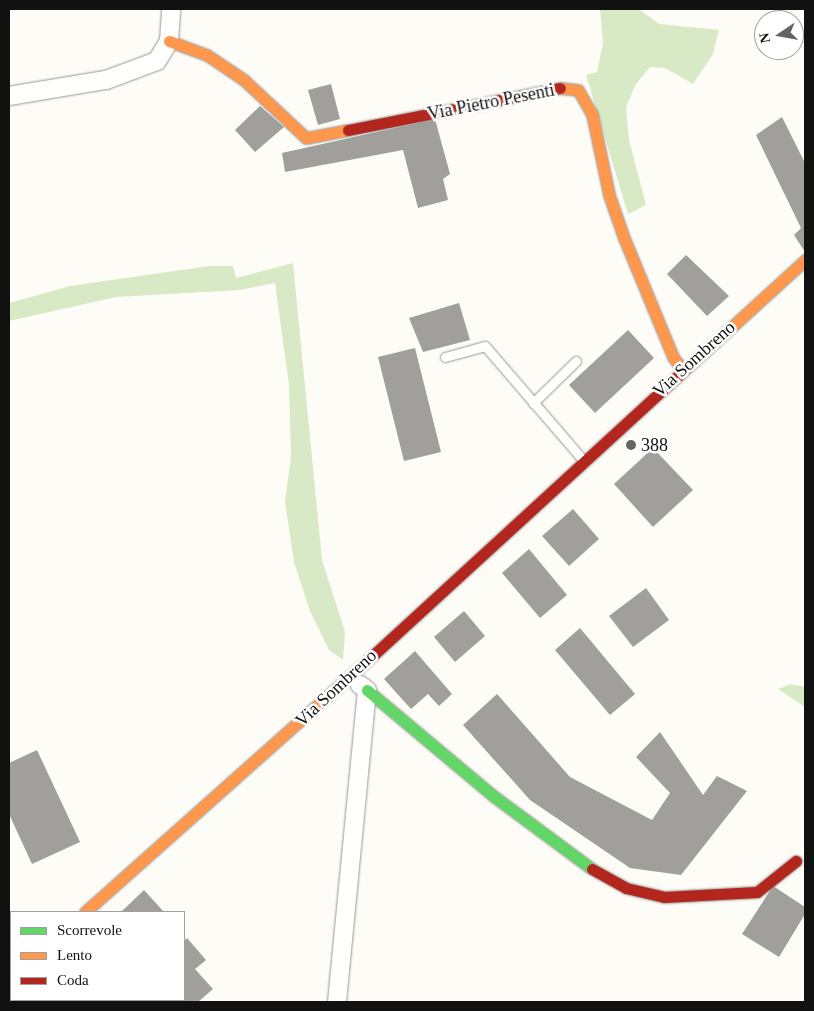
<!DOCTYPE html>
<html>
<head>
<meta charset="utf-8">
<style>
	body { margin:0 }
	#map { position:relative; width:814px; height:1011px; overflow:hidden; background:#fdfcf7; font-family:Georgia,serif }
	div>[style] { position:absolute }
	.forest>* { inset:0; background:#d8eac5 }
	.building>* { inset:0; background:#a19f9c }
	.roads { filter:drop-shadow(0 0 1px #979795) drop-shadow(0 0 1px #979795) }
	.lane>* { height:9px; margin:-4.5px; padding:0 4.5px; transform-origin:4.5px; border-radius:4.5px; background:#fffffe }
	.street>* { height:18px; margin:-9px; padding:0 9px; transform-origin:9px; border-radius:9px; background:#fffffe }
	.fast>* { height:11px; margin:-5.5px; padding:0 5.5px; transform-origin:5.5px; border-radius:5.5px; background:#63d668 }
	.slow>* { height:11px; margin:-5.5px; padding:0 5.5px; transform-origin:5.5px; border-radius:5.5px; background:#ff974d }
	.jam>* { height:11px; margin:-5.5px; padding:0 5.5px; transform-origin:5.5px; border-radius:5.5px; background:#b3261e }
	.dots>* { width:14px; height:14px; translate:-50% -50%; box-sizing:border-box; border:2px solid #fff; border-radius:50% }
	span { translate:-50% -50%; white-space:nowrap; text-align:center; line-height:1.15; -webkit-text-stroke:5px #fff; paint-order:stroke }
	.street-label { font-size:18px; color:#111 }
	.poi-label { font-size:18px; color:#111 }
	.left { translate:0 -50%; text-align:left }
	.frame { position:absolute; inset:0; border:10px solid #111; pointer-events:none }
	.legend { position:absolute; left:10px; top:911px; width:175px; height:90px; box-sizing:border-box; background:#fff; border:1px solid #a0a0a0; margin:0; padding:6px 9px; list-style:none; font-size:15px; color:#111 }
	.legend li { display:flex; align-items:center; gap:10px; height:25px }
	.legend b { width:25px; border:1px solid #a0a0a0 }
	.north { position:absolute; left:754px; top:10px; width:50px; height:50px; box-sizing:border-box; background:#fff; border:1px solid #a0a0a0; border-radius:50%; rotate:258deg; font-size:14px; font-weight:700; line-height:20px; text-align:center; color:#111 }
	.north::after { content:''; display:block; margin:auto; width:18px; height:22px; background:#646362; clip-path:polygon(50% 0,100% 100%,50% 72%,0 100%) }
</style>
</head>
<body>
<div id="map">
	<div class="forest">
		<div style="clip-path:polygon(600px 9px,639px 9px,659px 24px,719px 30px,713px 54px,693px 84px,665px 68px,650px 67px,636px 84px,626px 107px,629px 140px,646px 205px,628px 214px,586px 75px,597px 72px,603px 43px)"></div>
		<div style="clip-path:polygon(293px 263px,322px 560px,345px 632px,343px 660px,329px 650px,310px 611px,294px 562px,285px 502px,291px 456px,289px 385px,275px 283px,240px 290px,116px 297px,9px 321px,9px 303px,70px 286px,209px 266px,233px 266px,236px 278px)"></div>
		<div style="clip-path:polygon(791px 684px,805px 687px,805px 707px,778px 689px)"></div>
	</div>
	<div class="building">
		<div style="clip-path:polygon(331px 84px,340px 119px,318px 125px,308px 90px)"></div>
		<div style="clip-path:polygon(260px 106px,284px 127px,255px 152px,235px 130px)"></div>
		<div style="clip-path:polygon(782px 117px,805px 163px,805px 252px,794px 235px,801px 228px,756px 135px)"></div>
		<div style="clip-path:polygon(435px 119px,450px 174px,443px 179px,448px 200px,418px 208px,403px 150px,285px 172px,282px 153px)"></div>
		<div style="clip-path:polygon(686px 255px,729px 296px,707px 316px,667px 274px)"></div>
		<div style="clip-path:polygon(459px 303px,470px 340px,423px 352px,409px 318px)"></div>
		<div style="clip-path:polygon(628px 330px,654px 358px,595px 413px,569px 385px)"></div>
		<div style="clip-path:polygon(415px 348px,441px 452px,404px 461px,378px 357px)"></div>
		<div style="clip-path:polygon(653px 448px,693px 490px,653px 527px,614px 484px)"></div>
		<div style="clip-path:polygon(573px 509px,599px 539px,569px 566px,542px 536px)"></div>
		<div style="clip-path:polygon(529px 549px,567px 595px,540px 618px,502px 573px)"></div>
		<div style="clip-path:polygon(646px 588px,669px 620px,633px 647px,609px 616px)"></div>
		<div style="clip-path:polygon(464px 611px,485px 636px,455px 662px,434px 637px)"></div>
		<div style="clip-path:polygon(580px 628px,635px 694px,610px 715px,555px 650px)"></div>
		<div style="clip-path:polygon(415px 651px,452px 694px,439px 706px,428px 694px,411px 709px,384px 679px)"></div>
		<div style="clip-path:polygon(497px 694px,570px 777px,652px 820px,670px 793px,636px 757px,660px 732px,703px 795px,717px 776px,747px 791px,681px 875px,630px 868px,530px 800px,463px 725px)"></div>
		<div style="clip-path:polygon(37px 750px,80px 842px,32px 864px,9px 814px,9px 763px)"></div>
		<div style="clip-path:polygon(773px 886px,805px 907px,805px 914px,779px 957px,742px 934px)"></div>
		<div style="clip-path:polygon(144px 890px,164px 912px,121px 912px)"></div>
		<div style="clip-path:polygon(187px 938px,206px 960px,195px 969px,213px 989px,198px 1002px,140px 1002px,184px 1000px,184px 941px)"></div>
	</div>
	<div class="roads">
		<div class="lane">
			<div style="left:445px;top:357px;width:41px;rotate:-15.4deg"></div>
			<div style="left:485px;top:346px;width:150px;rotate:49.3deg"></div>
			<div style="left:533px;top:403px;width:60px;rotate:-44.3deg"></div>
		</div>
		<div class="street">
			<div style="left:9px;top:96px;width:98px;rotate:-9.4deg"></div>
			<div style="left:106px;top:80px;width:54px;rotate:-20.4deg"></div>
			<div style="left:157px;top:61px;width:23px;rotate:-59deg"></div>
			<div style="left:169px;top:41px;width:32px;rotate:-86deg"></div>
			<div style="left:9px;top:950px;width:5px;rotate:68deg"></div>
			<div style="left:9px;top:980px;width:3px;rotate:-45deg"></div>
			<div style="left:337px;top:1002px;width:313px;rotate:-84.5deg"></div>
			<div style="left:367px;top:690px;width:9px;rotate:-144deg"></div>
		</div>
		<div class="fast">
			<div style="left:367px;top:690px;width:163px;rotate:40deg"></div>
			<div style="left:492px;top:795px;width:124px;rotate:36.5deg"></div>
		</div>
		<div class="slow">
			<div style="left:169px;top:41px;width:40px;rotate:20.2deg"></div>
			<div style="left:207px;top:55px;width:45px;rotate:34deg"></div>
			<div style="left:244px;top:80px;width:85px;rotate:43.1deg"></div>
			<div style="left:306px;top:138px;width:43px;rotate:-10.8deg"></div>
			<div style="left:560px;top:88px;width:18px;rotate:6deg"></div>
			<div style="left:578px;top:90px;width:28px;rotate:60deg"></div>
			<div style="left:592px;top:114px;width:83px;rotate:78.1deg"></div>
			<div style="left:609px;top:195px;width:46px;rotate:70.8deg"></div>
			<div style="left:624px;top:238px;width:129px;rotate:67.6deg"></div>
			<div style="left:673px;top:357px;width:15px;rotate:53deg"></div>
			<div style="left:679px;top:375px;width:171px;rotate:-42.4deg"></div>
			<div style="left:85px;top:912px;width:365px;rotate:-41.7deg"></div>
		</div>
		<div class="jam">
			<div style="left:348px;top:130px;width:216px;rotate:-11.2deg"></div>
			<div style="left:358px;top:669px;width:435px;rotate:-42.5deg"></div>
			<div style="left:592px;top:869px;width:39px;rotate:29deg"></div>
			<div style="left:626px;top:888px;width:39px;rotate:13deg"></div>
			<div style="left:664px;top:897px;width:93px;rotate:-3.1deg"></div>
			<div style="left:757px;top:892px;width:50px;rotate:-38.5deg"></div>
		</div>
	</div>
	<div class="dots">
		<div style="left:631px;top:445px;background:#646362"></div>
	</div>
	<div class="street-label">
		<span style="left:491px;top:102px;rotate:-11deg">Via Pietro Pesenti</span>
		<span style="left:694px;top:359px;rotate:-42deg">Via Sombreno</span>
		<span style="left:336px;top:688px;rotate:-43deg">Via Sombreno</span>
	</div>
	<div class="poi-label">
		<span class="left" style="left:641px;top:445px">388</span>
	</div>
	<div class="frame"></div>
	<ul class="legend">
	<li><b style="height:6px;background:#63d668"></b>Scorrevole</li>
	<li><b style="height:6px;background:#ff974d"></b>Lento</li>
	<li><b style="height:6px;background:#b3261e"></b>Coda</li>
	</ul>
	<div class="north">N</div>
</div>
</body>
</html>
